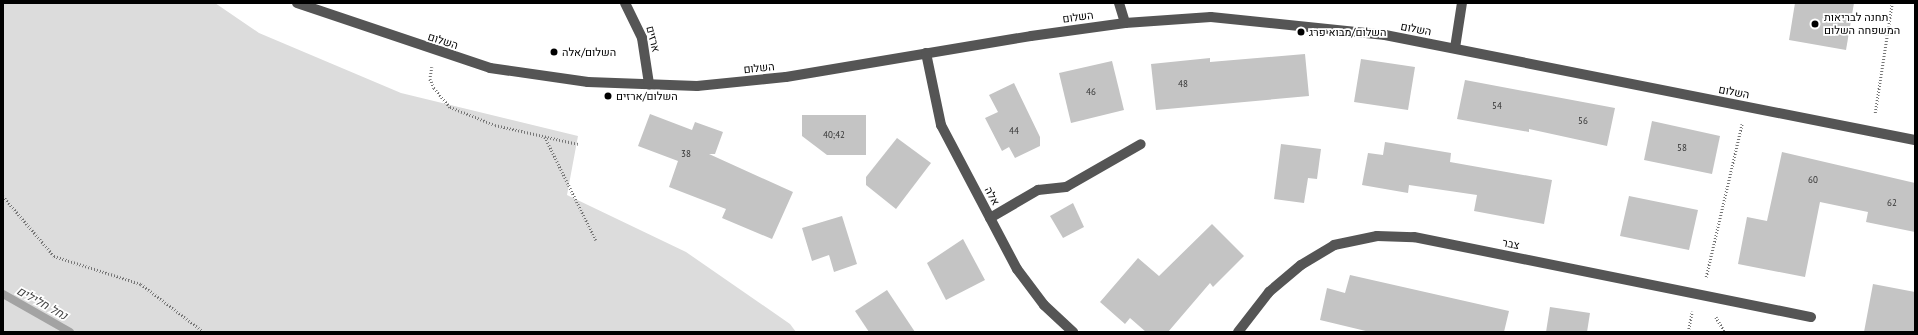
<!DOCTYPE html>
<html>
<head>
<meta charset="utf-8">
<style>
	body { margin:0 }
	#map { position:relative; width:1918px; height:335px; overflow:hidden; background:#fff; font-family:"PT Sans",Heebo,sans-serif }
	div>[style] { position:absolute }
	.green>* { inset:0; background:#dcdcdc }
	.stream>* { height:8px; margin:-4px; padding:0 4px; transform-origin:4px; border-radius:4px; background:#a3a3a3 }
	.building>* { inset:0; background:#c4c4c4 }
	.path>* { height:2.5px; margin-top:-1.25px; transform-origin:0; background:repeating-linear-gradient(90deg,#777 0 1px,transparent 0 3px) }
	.minor>* { height:10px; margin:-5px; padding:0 5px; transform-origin:5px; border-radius:5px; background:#555 }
	.dots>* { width:11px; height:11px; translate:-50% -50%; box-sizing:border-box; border:2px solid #fff; border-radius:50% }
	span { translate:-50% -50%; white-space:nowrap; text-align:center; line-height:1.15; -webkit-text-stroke:3.5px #fff; paint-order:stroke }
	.number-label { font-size:9px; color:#313131 }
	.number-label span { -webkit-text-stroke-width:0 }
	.street-label { font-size:11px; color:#000 }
	.poi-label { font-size:11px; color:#000 }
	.left { translate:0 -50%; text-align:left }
	.water-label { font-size:12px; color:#444; font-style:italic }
	.frame { position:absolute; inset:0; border:4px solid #000; pointer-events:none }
</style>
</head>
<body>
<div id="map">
	<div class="green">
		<div style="clip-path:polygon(3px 3px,215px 3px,259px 33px,401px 93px,578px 136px,567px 195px,686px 252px,790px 324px,796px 332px,3px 332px)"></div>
	</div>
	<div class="stream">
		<div style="left:3px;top:294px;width:77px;rotate:29.6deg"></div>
	</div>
	<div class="building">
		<div style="clip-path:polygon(1795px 3px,1854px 3px,1846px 50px,1789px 40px)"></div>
		<div style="clip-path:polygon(1305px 54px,1309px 96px,1156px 110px,1151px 64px,1210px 58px,1210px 62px)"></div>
		<div style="clip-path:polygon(1361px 59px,1415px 67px,1408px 110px,1354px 102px)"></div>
		<div style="clip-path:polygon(1112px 61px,1124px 110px,1071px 123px,1059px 73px)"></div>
		<div style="clip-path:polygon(1465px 80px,1615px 108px,1607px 146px,1529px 129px,1529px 132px,1457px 119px)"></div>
		<div style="clip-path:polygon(1014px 83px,1040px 137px,1040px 146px,1015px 158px,1009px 147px,1002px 151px,985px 118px,998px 112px,989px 95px)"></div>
		<div style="clip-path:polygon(650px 114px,692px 130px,695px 122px,723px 132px,715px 154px,709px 154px,793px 192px,772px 239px,722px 218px,726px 209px,669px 187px,678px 161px,638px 146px)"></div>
		<div style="clip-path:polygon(802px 115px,866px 115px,866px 155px,827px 155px,802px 136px)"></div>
		<div style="clip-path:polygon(1652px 121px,1720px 136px,1712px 174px,1644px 160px)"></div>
		<div style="clip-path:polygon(897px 138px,931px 163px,896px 209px,866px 185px,866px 177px)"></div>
		<div style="clip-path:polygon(1385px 142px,1451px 153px,1450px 162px,1552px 180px,1544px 224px,1474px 211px,1477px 195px,1409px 185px,1408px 193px,1362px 185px,1368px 153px,1383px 155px)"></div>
		<div style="clip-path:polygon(1281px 144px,1321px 149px,1317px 179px,1308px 178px,1304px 203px,1274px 199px)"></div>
		<div style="clip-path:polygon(1782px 152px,1915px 183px,1915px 232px,1866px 222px,1868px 212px,1820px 202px,1805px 277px,1738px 264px,1747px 217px,1767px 221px)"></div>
		<div style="clip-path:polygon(1629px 196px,1698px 210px,1689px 250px,1620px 236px)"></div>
		<div style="clip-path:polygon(1073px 203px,1084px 227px,1063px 238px,1050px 216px)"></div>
		<div style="clip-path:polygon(842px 216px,857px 264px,834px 272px,829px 255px,812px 261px,802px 228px)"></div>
		<div style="clip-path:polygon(1212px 224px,1244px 256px,1213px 287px,1210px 283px,1168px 332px,1146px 332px,1130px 318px,1125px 324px,1100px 302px,1138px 258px,1159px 276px)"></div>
		<div style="clip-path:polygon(963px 239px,985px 280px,946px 300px,927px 263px)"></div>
		<div style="clip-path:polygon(1350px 275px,1509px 311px,1504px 332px,1370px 332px,1320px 320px,1327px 288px,1345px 293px)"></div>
		<div style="clip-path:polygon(1873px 284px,1915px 292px,1915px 332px,1864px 332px)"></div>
		<div style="clip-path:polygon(887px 290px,915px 332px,869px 332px,855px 311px)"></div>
		<div style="clip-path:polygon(1550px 307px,1590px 313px,1587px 332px,1546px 332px)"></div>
	</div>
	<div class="path">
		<div style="left:432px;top:67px;width:12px;rotate:99deg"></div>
		<div style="left:430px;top:79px;width:10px;rotate:66deg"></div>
		<div style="left:434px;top:88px;width:25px;rotate:50deg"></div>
		<div style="left:450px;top:107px;width:48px;rotate:21.8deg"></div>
		<div style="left:495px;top:125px;width:85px;rotate:12.9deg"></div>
		<div style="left:1875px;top:113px;width:111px;rotate:-81.2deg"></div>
		<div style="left:545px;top:137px;width:115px;rotate:63.7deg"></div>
		<div style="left:3px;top:196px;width:79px;rotate:49.6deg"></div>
		<div style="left:54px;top:256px;width:91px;rotate:17.8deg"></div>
		<div style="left:141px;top:284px;width:79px;rotate:37.3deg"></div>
		<div style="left:1706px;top:277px;width:157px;rotate:-76.8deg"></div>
		<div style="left:1716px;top:317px;width:17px;rotate:59deg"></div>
		<div style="left:1688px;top:332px;width:21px;rotate:-79deg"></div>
	</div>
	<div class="minor">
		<div style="left:297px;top:3px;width:204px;rotate:18.6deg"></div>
		<div style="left:490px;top:68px;width:99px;rotate:8.1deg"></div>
		<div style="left:588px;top:82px;width:109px;rotate:2.1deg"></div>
		<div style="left:697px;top:86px;width:89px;rotate:-5.8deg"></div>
		<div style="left:786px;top:77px;width:248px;rotate:-9.5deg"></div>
		<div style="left:1031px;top:36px;width:95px;rotate:-7.9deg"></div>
		<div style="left:1125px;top:23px;width:86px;rotate:-4deg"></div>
		<div style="left:1211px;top:17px;width:175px;rotate:5.9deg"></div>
		<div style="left:1385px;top:35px;width:540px;rotate:11.21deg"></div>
		<div style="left:625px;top:3px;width:39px;rotate:64deg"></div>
		<div style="left:642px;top:38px;width:47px;rotate:81.3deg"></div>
		<div style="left:1119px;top:3px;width:21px;rotate:73deg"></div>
		<div style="left:1455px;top:48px;width:46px;rotate:-81.2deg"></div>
		<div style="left:926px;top:53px;width:74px;rotate:78.2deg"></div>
		<div style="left:941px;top:125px;width:163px;rotate:62.2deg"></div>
		<div style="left:1017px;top:269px;width:45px;rotate:53.1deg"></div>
		<div style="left:1044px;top:305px;width:40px;rotate:43deg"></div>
		<div style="left:990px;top:218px;width:56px;rotate:-30.3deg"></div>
		<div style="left:1038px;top:190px;width:28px;rotate:-6deg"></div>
		<div style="left:1066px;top:187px;width:86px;rotate:-29.8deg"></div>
		<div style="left:1238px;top:332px;width:51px;rotate:-52.2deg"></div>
		<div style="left:1269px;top:292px;width:42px;rotate:-40.2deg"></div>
		<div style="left:1301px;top:265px;width:39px;rotate:-31deg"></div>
		<div style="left:1334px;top:245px;width:44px;rotate:-11.8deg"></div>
		<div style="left:1377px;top:236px;width:37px;rotate:2deg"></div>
		<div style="left:1414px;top:237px;width:405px;rotate:11.4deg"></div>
	</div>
	<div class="dots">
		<div style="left:1815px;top:24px;background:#000"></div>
		<div style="left:1301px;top:32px;background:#000"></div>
		<div style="left:554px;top:52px;background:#000"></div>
		<div style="left:608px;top:96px;background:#000"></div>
	</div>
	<div class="number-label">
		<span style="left:1183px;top:84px">48</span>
		<span style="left:1091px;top:92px">46</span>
		<span style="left:1497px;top:106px">54</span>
		<span style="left:1583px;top:121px">56</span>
		<span style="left:1014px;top:131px">44</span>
		<span style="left:834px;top:135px">40;42</span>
		<span style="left:1682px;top:148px">58</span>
		<span style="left:686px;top:154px">38</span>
		<span style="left:1813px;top:180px">60</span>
		<span style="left:1892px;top:203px">62</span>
	</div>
	<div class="street-label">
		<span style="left:1078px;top:17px;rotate:-8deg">השלום</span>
		<span style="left:1416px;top:29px;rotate:11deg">השלום</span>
		<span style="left:653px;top:39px;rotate:76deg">ארזים</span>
		<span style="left:443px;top:41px;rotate:18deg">השלום</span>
		<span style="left:759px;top:68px;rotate:-6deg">השלום</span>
		<span style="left:1734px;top:92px;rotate:11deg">השלום</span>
		<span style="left:992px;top:196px;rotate:62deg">אלה</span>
		<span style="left:1511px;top:244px;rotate:11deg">צבר</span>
	</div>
	<div class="poi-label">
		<span class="left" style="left:1824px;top:24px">תחנה לבריאות<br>המשפחה השלום</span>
		<span class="left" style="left:1309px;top:32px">השלום/מבוא פרג</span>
		<span class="left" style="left:562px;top:52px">השלום/אלה</span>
		<span class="left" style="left:616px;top:96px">השלום/ארזים</span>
	</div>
	<div class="water-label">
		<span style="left:42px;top:303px;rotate:29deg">נחל חלילים</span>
	</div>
	<div class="frame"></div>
</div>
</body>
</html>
